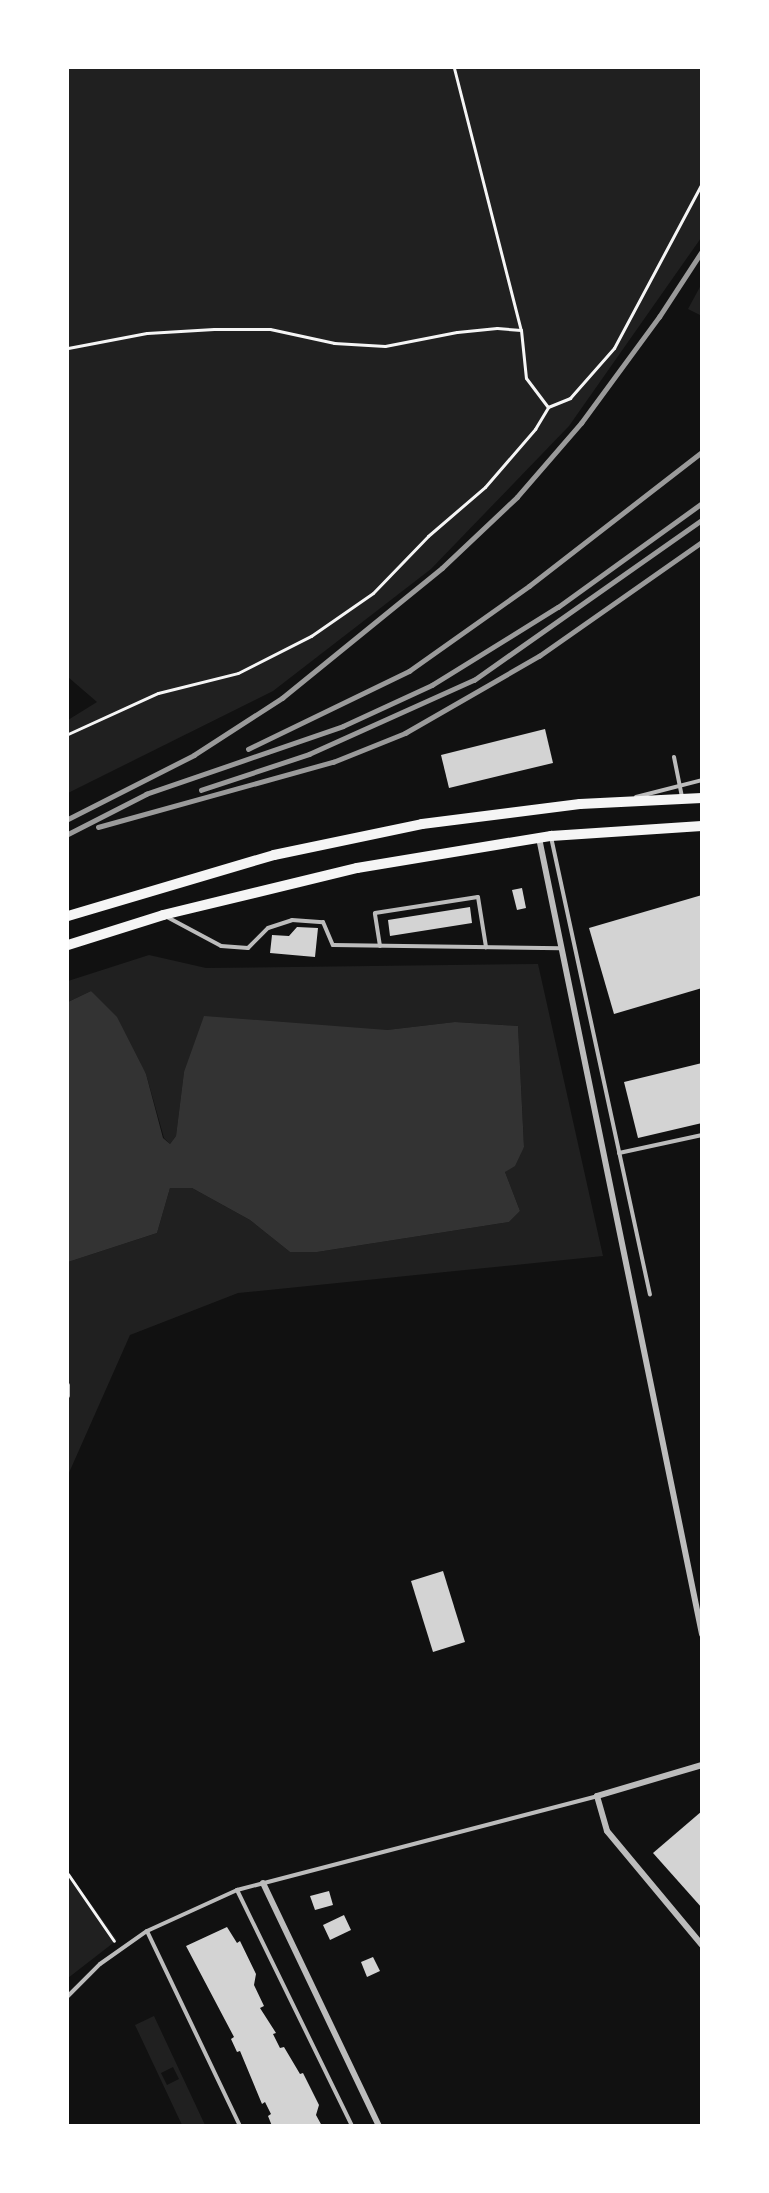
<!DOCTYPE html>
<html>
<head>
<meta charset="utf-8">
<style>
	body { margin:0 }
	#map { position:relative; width:769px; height:2193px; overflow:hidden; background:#111; font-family:Lato,sans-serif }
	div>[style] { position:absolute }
	.green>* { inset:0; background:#202020 }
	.water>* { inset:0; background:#333 }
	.building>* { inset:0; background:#d3d3d3 }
	.path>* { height:3px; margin:-1.5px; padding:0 1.5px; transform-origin:1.5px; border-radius:1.5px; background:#f5f5f5 }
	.service>* { height:4px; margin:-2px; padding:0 2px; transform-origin:2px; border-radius:2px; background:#bcbcbc }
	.minor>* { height:6px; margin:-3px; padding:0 3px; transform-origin:3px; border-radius:3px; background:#bcbcbc }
	.secondary>* { height:10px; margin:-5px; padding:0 5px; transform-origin:5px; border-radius:5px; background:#f5f5f5 }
	.rail>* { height:4.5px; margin:-2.25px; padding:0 2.25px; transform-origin:2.25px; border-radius:2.25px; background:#9a9a9a }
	span { translate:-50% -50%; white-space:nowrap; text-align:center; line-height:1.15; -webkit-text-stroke:5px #fff; paint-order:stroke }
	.frame { position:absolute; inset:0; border:69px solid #fff; pointer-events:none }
</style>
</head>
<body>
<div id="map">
	<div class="green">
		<div style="clip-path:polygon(68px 68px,701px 68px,701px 238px,569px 426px,431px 569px,273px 691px,68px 793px,68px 720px,97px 702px,68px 677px)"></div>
		<div style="clip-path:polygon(701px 285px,701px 314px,700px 315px,688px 309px)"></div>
		<div style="clip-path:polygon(149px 955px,206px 968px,538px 964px,603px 1256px,238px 1293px,130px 1335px,68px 1475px,68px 1262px,157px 1233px,170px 1188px,192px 1188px,250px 1220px,290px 1252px,317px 1252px,509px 1222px,520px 1211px,505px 1172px,524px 1147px,518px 1026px,455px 1022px,387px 1030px,184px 1072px,176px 1136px,170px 1144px,164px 1138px,146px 1074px,91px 991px,68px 1002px,68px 981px)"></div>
		<div style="clip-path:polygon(68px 1872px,117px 1940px,68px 1978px)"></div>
		<div style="clip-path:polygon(evenodd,154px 2016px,205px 2125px,182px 2125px,135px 2025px,154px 2016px,173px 2067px,179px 2079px,167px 2085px,161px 2073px,173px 2067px)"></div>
	</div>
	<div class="water">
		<div style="clip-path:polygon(91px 991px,117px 1017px,146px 1074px,163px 1138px,170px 1144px,176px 1136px,184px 1072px,204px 1016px,387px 1030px,455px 1022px,518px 1026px,524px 1147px,515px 1166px,505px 1172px,520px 1211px,509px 1222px,317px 1252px,290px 1252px,250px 1220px,192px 1188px,170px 1188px,157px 1233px,68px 1262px,68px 1002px)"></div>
	</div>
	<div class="building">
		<div style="clip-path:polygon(545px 729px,553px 763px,449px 788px,441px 755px)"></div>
		<div style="clip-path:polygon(522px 888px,526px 908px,517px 910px,512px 890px)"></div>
		<div style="clip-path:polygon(702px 895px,702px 988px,614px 1014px,589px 928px)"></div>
		<div style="clip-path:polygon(470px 907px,472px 923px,390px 936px,388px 920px)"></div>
		<div style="clip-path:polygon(297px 927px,318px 928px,315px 957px,270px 953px,272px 935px,289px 936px)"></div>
		<div style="clip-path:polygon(702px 1063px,702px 1123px,638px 1138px,624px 1082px)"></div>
		<div style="clip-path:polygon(443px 1571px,465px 1642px,433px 1652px,411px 1581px)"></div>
		<div style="clip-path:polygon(702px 1811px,702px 1908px,653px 1853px)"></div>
		<div style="clip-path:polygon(329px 1891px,333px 1905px,315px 1910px,310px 1896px)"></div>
		<div style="clip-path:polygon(344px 1915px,351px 1930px,330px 1940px,323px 1925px)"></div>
		<div style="clip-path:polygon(227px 1927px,237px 1943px,240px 1941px,256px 1974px,254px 1985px,264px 2006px,260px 2008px,276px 2033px,273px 2034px,280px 2048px,284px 2047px,300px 2074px,303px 2073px,319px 2105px,316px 2115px,322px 2126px,272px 2126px,268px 2116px,271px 2114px,265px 2102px,262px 2104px,240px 2051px,237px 2052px,231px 2039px,234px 2037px,186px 1946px)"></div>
		<div style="clip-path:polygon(373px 1957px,380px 1971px,367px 1977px,361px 1962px)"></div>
	</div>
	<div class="path">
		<div style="left:454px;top:68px;width:270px;rotate:75.7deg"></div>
		<div style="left:68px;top:348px;width:80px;rotate:-10.8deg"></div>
		<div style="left:147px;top:333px;width:67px;rotate:-3.4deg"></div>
		<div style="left:214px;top:329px;width:56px"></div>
		<div style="left:270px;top:329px;width:66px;rotate:12.3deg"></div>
		<div style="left:334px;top:343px;width:51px;rotate:3.4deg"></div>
		<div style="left:385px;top:346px;width:73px;rotate:-11deg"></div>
		<div style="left:457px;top:332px;width:40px;rotate:-5.7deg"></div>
		<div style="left:497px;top:328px;width:24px;rotate:5deg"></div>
		<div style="left:521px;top:330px;width:48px;rotate:84.1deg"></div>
		<div style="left:526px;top:378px;width:36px;rotate:53deg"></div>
		<div style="left:548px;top:407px;width:24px;rotate:-22deg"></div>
		<div style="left:570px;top:398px;width:67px;rotate:-48.7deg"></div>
		<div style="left:614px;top:348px;width:187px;rotate:-61.9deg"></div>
		<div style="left:68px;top:734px;width:99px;rotate:-24.5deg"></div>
		<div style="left:158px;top:693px;width:82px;rotate:-14deg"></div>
		<div style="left:238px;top:673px;width:82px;rotate:-26.9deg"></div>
		<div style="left:311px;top:636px;width:75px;rotate:-34.7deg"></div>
		<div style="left:373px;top:593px;width:79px;rotate:-46deg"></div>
		<div style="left:428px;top:536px;width:75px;rotate:-40.7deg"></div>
		<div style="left:485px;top:487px;width:77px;rotate:-49.2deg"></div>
		<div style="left:535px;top:429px;width:26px;rotate:-59deg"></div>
		<div style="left:68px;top:1874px;width:81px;rotate:55.5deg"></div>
	</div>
	<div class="service">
		<div style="left:674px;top:757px;width:41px;rotate:78.7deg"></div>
		<div style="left:636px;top:797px;width:68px;rotate:-14.4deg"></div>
		<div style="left:551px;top:837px;width:468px;rotate:77.8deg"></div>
		<div style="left:167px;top:917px;width:61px;rotate:28.2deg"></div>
		<div style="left:221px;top:946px;width:27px;rotate:4deg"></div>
		<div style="left:248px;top:948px;width:28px;rotate:-45deg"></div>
		<div style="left:268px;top:928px;width:25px;rotate:-18deg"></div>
		<div style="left:292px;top:920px;width:31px;rotate:4deg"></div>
		<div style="left:323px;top:922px;width:25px;rotate:67deg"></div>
		<div style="left:333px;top:945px;width:227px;rotate:0.8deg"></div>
		<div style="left:380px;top:946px;width:33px;rotate:-99deg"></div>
		<div style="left:375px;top:913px;width:104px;rotate:-8.8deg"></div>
		<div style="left:478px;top:897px;width:51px;rotate:80.9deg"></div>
		<div style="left:619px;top:1153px;width:85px;rotate:-12.2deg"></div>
		<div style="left:68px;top:1385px;width:11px;rotate:90deg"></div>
		<div style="left:237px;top:1890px;width:263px;rotate:64deg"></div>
		<div style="left:68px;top:1996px;width:45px;rotate:-45deg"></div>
		<div style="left:100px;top:1964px;width:57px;rotate:-35.1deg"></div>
		<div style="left:240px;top:2126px;width:216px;rotate:-115.5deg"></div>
		<div style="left:147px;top:1931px;width:99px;rotate:-24.5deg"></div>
		<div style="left:237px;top:1890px;width:372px;rotate:-14.6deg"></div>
	</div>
	<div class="minor">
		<div style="left:539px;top:838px;width:813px;rotate:78.43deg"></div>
		<div style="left:702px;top:1765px;width:109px;rotate:163.6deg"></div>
		<div style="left:597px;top:1796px;width:36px;rotate:74deg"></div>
		<div style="left:607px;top:1831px;width:148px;rotate:50.2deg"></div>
		<div style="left:263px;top:1883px;width:269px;rotate:64.5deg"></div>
	</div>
	<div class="secondary">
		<div style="left:68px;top:916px;width:215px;rotate:-16.5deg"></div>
		<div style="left:274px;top:855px;width:151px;rotate:-11.8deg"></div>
		<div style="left:422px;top:824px;width:159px;rotate:-7.2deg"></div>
		<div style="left:580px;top:804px;width:122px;rotate:-2.8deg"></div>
		<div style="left:68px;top:945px;width:100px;rotate:-17.5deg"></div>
		<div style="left:163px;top:915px;width:200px;rotate:-13.6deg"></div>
		<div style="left:357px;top:868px;width:197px;rotate:-9.4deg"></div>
		<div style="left:551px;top:836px;width:151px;rotate:-3.8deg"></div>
	</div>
	<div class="rail">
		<div style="left:248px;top:749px;width:179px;rotate:-25.8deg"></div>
		<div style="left:409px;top:671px;width:147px;rotate:-35.3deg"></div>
		<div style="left:529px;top:586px;width:219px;rotate:-37.8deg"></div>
		<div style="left:201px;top:790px;width:114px;rotate:-18.4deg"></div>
		<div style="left:309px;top:754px;width:181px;rotate:-24.2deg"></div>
		<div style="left:474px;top:680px;width:279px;rotate:-35.1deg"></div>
		<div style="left:68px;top:819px;width:141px;rotate:-26.9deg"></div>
		<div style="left:194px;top:755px;width:105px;rotate:-32.9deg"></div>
		<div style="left:282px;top:698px;width:206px;rotate:-39.1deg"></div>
		<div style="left:442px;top:568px;width:103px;rotate:-43.4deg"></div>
		<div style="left:517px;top:497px;width:98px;rotate:-49.1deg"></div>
		<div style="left:581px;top:423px;width:132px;rotate:-53.7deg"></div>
		<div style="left:659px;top:317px;width:79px;rotate:-56.9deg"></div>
		<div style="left:98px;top:827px;width:244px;rotate:-15.5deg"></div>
		<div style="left:333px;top:762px;width:78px;rotate:-21.9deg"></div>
		<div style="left:405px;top:733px;width:155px;rotate:-29.9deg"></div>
		<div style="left:539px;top:656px;width:199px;rotate:-35deg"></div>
		<div style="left:68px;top:834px;width:88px;rotate:-27.1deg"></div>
		<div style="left:146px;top:794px;width:208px;rotate:-19deg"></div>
		<div style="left:343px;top:726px;width:98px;rotate:-24.7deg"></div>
		<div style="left:432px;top:685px;width:148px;rotate:-31.8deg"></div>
		<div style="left:558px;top:607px;width:178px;rotate:-35.8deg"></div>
	</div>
	<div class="frame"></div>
</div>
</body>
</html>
